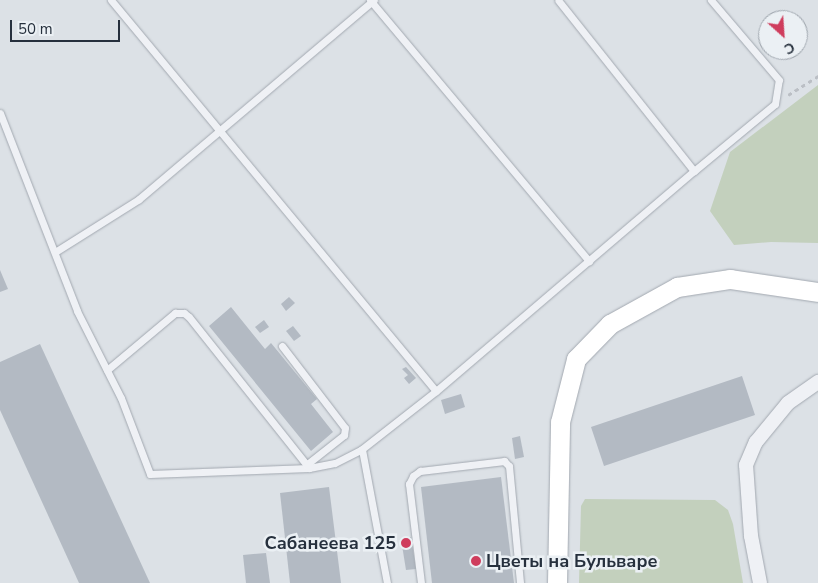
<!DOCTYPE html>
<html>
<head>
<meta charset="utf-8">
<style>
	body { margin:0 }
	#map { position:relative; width:818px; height:583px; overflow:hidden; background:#dce1e6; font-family:"Nunito Sans",sans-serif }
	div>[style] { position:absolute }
	.green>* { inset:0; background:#c3d0bd }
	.building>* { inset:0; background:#b3bac3 }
	.path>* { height:2.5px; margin-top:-1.25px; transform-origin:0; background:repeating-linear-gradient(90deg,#bbbfc5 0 4px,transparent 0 8px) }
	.roads { filter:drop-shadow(0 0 1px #a2a8b0) drop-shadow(0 0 1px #a2a8b0) }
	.service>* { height:7px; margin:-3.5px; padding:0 3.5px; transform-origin:3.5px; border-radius:3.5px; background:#eff1f5 }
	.minor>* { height:14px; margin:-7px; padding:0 7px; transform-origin:7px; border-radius:7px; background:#eff1f5 }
	.secondary>* { height:19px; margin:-9.5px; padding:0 9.5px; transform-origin:9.5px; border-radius:9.5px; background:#fff }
	.dots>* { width:14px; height:14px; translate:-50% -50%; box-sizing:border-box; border:2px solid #ebf0f4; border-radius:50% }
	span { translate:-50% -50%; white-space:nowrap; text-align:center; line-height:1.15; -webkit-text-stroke:5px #ebf0f4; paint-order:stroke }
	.poi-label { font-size:18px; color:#26303d; font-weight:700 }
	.right { translate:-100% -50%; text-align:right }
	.left { translate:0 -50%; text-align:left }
	.north { position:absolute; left:758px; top:10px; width:50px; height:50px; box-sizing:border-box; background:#ebf0f4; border:1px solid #9ca3ab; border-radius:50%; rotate:154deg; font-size:14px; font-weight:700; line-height:20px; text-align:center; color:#26303d }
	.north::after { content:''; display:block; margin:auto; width:18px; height:22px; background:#cf3d5d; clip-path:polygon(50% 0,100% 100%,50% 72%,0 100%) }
	.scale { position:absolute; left:10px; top:20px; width:110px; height:22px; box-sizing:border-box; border:2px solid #26303d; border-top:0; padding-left:6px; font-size:15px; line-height:18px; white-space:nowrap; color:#26303d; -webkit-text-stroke:4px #ebf0f4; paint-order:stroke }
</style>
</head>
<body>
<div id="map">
	<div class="green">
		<div style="clip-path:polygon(818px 85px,818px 243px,771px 242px,734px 245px,710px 211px,730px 152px)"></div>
		<div style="clip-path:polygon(585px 499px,715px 500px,728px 510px,733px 524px,743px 583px,579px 583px,581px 506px)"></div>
	</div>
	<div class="building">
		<div style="clip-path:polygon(0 270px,8px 289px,0 292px)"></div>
		<div style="clip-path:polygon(289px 297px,295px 303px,286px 311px,281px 304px)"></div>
		<div style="clip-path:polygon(231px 307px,265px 349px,271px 343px,317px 399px,311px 404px,333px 432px,311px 451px,209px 326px)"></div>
		<div style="clip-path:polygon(264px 320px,269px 327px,260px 333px,255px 327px)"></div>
		<div style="clip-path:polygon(293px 326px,301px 336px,294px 341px,286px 331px)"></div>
		<div style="clip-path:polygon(40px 344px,150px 583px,79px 583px,0 410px,0 362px)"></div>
		<div style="clip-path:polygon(406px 367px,416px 378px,409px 384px,404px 378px,408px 375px,402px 369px)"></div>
		<div style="clip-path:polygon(742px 376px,755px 415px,604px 466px,591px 427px)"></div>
		<div style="clip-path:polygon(461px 394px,465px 407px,445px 414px,441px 400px)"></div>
		<div style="clip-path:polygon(520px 436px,524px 457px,515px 459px,512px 438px)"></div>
		<div style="clip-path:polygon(501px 477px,514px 583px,432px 583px,421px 487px)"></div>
		<div style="clip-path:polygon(329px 487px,341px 583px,290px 583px,280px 493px)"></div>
		<div style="clip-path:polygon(411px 537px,416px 569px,406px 570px,401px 539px)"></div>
		<div style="clip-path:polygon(266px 553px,270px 583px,246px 583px,243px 555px)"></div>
	</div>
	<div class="path">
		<div style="left:788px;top:95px;width:36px;rotate:-32deg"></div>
	</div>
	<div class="roads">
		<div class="service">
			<div style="left:111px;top:0;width:508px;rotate:50.27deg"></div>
			<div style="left:370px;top:0;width:341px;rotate:50deg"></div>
			<div style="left:0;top:113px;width:212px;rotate:68.7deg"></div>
			<div style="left:77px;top:311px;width:97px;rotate:63.2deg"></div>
			<div style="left:121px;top:398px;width:81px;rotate:69.1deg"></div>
			<div style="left:150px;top:474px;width:159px;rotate:-2.2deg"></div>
			<div style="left:309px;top:468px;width:26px;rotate:-11deg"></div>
			<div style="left:335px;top:463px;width:30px;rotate:-27deg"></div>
			<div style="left:694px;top:171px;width:105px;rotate:-39.6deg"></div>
			<div style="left:775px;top:104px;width:24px;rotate:-81deg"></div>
			<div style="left:779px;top:80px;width:105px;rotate:-130.4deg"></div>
			<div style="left:55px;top:252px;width:99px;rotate:-32.2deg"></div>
			<div style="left:139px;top:199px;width:308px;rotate:-40.3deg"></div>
			<div style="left:282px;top:346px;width:103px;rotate:52.5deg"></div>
			<div style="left:345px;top:428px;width:7px;rotate:98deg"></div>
			<div style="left:344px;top:435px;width:48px;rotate:141.7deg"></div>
			<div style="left:107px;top:370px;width:89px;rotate:-40deg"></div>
			<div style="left:175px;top:313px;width:9px"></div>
			<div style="left:184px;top:313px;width:6px;rotate:39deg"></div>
			<div style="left:189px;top:317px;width:193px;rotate:51.5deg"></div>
			<div style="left:387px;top:583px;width:136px;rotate:-100.6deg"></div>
			<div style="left:362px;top:449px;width:94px;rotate:-38.1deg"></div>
			<div style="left:436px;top:391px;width:339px;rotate:-40.5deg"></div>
			<div style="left:694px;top:171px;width:218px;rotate:-128.5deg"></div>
			<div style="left:421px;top:583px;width:100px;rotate:-96.9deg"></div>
			<div style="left:409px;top:484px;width:9px;rotate:-63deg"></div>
			<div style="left:413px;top:476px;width:9px;rotate:-36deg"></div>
			<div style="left:420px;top:471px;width:85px;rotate:-6.8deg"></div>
			<div style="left:504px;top:461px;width:7px;rotate:45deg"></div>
			<div style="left:509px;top:466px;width:118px;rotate:84.6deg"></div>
		</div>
		<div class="minor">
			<div style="left:760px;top:583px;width:48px;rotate:-100.8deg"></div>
			<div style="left:751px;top:536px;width:71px;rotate:-94deg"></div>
			<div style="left:746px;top:465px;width:25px;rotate:-67deg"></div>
			<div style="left:756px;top:442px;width:50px;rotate:-50.6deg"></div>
			<div style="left:788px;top:403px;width:37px;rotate:-35deg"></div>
		</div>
		<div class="secondary">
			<div style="left:557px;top:583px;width:161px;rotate:-88.9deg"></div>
			<div style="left:560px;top:422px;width:65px;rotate:-75.7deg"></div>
			<div style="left:576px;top:359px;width:49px;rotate:-45.8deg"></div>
			<div style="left:610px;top:324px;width:77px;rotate:-28.9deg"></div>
			<div style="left:677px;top:287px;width:54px;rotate:-8.6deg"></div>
			<div style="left:730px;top:279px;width:89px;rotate:8.4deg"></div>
		</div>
	</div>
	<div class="dots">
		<div style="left:406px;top:543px;background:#cf3d5d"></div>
		<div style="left:476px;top:561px;background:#cf3d5d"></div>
	</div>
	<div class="poi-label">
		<span class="right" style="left:396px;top:543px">Сабанеева 125</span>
		<span class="left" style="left:486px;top:561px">Цветы на Бульваре</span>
	</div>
	<div class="north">С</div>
	<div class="scale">50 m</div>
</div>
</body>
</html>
